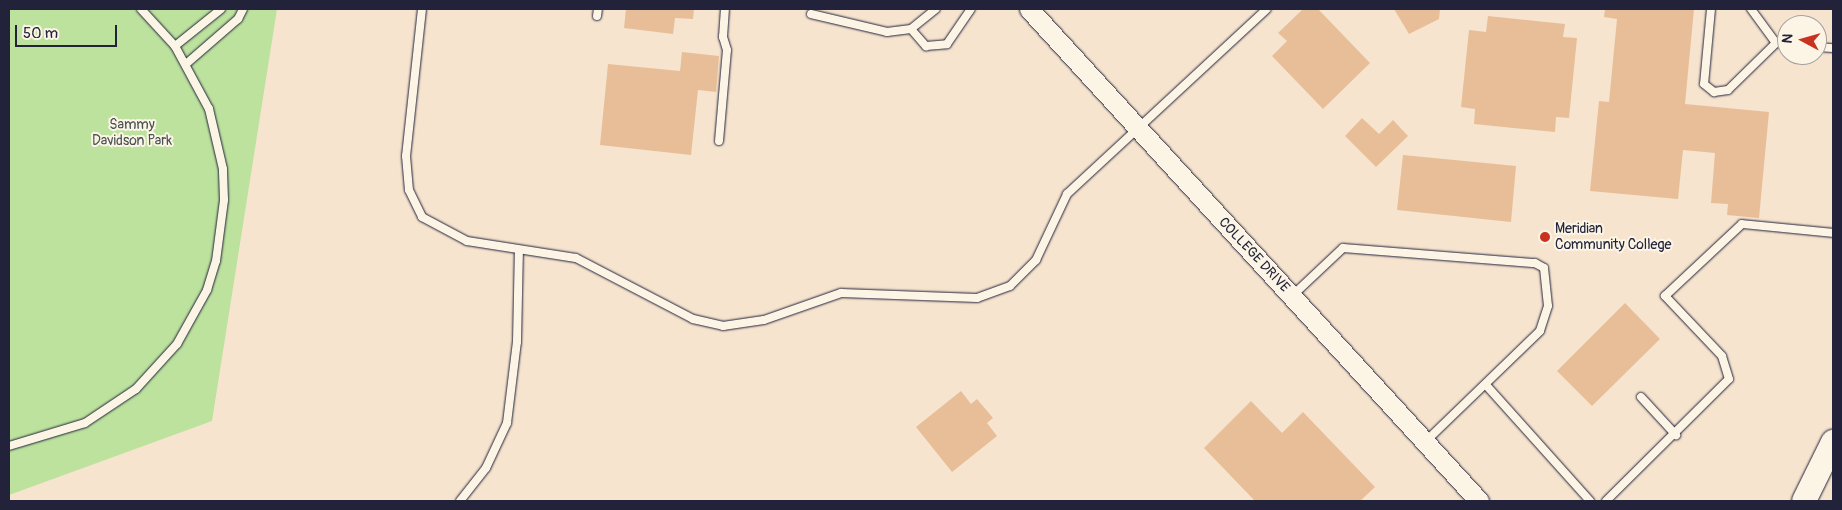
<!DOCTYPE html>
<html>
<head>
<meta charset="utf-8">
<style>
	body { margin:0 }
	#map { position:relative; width:1842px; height:510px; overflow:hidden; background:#f6e4ce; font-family:Pangolin,sans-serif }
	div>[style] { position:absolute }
	.green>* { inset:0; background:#bce29e }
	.building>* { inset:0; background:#e8be98 }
	.roads { filter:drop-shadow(0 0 1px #22223b) drop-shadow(0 0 1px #22223b) }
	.service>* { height:8px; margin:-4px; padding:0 4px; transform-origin:4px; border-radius:4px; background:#fcf5e5 }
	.tertiary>* { height:19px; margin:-9.5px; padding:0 9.5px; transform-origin:9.5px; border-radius:9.5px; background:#fcf5e5 }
	.primary>* { height:24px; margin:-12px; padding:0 12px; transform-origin:12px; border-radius:12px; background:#fcf5e5 }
	.dots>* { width:14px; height:14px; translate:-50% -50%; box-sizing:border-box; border:2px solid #fcf5e5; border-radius:50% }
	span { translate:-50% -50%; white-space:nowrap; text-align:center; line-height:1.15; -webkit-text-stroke:4px #fcf5e5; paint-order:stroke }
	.park-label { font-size:14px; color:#485254 }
	.poi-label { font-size:14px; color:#22223b }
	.left { translate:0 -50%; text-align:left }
	.street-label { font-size:14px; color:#22223b }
	.frame { position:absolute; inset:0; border:10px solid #22223b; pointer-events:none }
	.north { position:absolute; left:1777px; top:15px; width:50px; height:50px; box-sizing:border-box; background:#fcf5e5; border:1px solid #a5a1a1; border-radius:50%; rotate:276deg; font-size:14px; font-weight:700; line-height:20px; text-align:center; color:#22223b }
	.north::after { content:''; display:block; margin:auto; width:18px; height:22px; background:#c8321e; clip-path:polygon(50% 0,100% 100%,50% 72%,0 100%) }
	.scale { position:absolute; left:15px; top:25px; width:102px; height:22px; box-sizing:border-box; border:2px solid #22223b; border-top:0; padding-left:6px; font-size:15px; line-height:18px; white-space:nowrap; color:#22223b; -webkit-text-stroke:4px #fcf5e5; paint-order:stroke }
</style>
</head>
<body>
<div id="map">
	<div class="green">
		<div style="clip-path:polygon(9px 9px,277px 9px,212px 421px,9px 495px)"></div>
	</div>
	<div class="building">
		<div style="clip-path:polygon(626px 9px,694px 9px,693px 19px,675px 18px,673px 34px,624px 28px)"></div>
		<div style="clip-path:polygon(1303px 9px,1318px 9px,1370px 63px,1323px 109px,1272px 56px,1287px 41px,1278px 33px)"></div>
		<div style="clip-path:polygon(1394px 9px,1440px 9px,1439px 19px,1409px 34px)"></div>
		<div style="clip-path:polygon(1605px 9px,1694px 9px,1685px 104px,1769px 112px,1759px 218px,1727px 215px,1728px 204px,1711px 203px,1715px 153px,1683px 150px,1678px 199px,1590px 191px,1599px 101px,1609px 102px,1617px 19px,1604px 17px)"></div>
		<div style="clip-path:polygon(1488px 16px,1565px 24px,1563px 37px,1577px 38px,1569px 118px,1556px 117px,1555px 132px,1474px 124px,1475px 109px,1461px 107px,1469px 30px,1486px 32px)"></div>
		<div style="clip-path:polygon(682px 52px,719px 56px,716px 92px,698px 90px,691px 155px,600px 145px,608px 64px,680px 71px)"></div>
		<div style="clip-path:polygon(1362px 118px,1379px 134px,1393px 120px,1408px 136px,1376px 167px,1345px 136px)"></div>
		<div style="clip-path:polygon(1403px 155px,1516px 166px,1511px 222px,1397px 210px)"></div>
		<div style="clip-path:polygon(1625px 303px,1660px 339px,1592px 406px,1557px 371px)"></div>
		<div style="clip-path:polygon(961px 391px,971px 404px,977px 399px,993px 418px,987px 423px,997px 436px,952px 472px,916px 427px)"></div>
		<div style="clip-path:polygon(1251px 401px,1282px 433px,1303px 412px,1375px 487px,1360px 501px,1255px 501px,1204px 448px)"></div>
	</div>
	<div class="roads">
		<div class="service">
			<div style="left:422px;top:9px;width:148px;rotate:96.2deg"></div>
			<div style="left:406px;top:156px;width:34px;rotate:85deg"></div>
			<div style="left:409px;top:190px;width:30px;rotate:64deg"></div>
			<div style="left:422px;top:217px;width:51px;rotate:28.1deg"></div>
			<div style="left:467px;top:241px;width:110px;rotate:8.9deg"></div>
			<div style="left:576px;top:258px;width:132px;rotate:27.5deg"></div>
			<div style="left:693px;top:319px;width:31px;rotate:13deg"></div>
			<div style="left:723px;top:326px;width:41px;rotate:-8.3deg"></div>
			<div style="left:764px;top:320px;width:82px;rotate:-19.3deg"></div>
			<div style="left:841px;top:293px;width:136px;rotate:2.1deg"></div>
			<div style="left:977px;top:298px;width:35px;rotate:-20deg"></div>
			<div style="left:1010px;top:286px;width:37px;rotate:-45deg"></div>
			<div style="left:1036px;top:260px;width:73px;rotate:-64.8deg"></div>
			<div style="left:1067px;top:194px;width:272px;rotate:-42.8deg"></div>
			<div style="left:1711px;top:9px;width:75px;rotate:95.3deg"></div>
			<div style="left:1704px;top:84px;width:13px;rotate:39deg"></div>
			<div style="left:1714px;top:92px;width:14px;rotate:-8deg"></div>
			<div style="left:1728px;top:90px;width:67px;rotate:-44.4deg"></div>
			<div style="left:1751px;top:9px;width:42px;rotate:53.7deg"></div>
			<div style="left:1776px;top:43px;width:11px;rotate:5deg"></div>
			<div style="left:811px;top:14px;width:78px;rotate:13.3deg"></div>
			<div style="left:887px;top:32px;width:24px;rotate:-7deg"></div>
			<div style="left:911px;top:29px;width:32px;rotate:-39deg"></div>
			<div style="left:597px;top:16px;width:7px;rotate:-82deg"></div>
			<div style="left:911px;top:29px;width:23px;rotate:49deg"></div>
			<div style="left:926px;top:46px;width:21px;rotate:-5deg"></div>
			<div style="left:947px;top:44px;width:42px;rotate:-55.6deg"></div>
			<div style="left:175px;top:46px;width:59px;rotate:-38.8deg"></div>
			<div style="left:1817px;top:47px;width:16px;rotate:4deg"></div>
			<div style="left:186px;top:64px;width:69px;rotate:-40.9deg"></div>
			<div style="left:238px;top:19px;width:11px;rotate:-63deg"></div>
			<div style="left:719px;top:141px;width:91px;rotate:-85deg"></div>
			<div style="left:727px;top:50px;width:14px;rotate:-107deg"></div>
			<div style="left:723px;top:37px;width:28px;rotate:-86deg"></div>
			<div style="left:1292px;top:296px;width:70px;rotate:-43.3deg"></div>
			<div style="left:1343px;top:248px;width:193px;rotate:4.5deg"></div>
			<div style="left:1535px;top:263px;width:10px;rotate:29deg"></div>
			<div style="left:1544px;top:268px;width:38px;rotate:84deg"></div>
			<div style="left:1548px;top:306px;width:26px;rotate:108deg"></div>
			<div style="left:1540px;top:331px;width:160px;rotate:136deg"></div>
			<div style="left:1486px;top:385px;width:156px;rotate:48.1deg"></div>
			<div style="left:1641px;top:397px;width:52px;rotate:47.4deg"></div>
			<div style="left:9px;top:446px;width:79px;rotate:-16.8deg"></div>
			<div style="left:85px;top:423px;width:61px;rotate:-33.7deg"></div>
			<div style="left:136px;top:389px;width:61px;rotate:-47.7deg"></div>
			<div style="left:177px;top:344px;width:62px;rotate:-60.9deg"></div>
			<div style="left:207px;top:290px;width:30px;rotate:-73deg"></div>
			<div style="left:216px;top:261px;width:62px;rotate:-82.5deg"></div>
			<div style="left:224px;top:200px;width:31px;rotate:-92deg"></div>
			<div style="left:223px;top:169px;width:62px;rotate:-103.1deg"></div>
			<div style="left:209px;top:109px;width:72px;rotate:-118.4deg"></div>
			<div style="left:175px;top:46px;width:50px;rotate:-132.6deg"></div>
			<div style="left:460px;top:501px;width:42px;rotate:-51.8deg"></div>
			<div style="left:486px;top:468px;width:50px;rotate:-65deg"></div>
			<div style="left:507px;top:423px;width:82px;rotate:-83deg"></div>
			<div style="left:517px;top:342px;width:92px;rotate:-88.8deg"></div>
			<div style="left:1606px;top:501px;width:173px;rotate:-44.8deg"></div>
			<div style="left:1729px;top:379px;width:24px;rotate:-107deg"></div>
			<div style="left:1722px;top:356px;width:83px;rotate:-133.5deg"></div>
			<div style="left:1665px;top:296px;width:105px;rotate:-43.1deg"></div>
			<div style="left:1742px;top:224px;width:91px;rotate:5.6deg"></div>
		</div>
		<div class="tertiary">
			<div style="left:1029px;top:9px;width:667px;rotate:47.55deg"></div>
		</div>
		<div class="primary">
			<div style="left:1804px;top:501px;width:66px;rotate:-63.8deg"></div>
		</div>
	</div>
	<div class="dots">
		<div style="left:1545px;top:237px;background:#c8321e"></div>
	</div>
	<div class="park-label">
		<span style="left:132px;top:133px">Sammy<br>Davidson Park</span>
	</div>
	<div class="poi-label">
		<span class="left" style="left:1555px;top:237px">Meridian<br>Community College</span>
	</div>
	<div class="street-label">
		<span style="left:1254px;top:255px;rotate:47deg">COLLEGE DRIVE</span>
	</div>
	<div class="frame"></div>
	<div class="north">N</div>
	<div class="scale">50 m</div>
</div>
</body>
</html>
